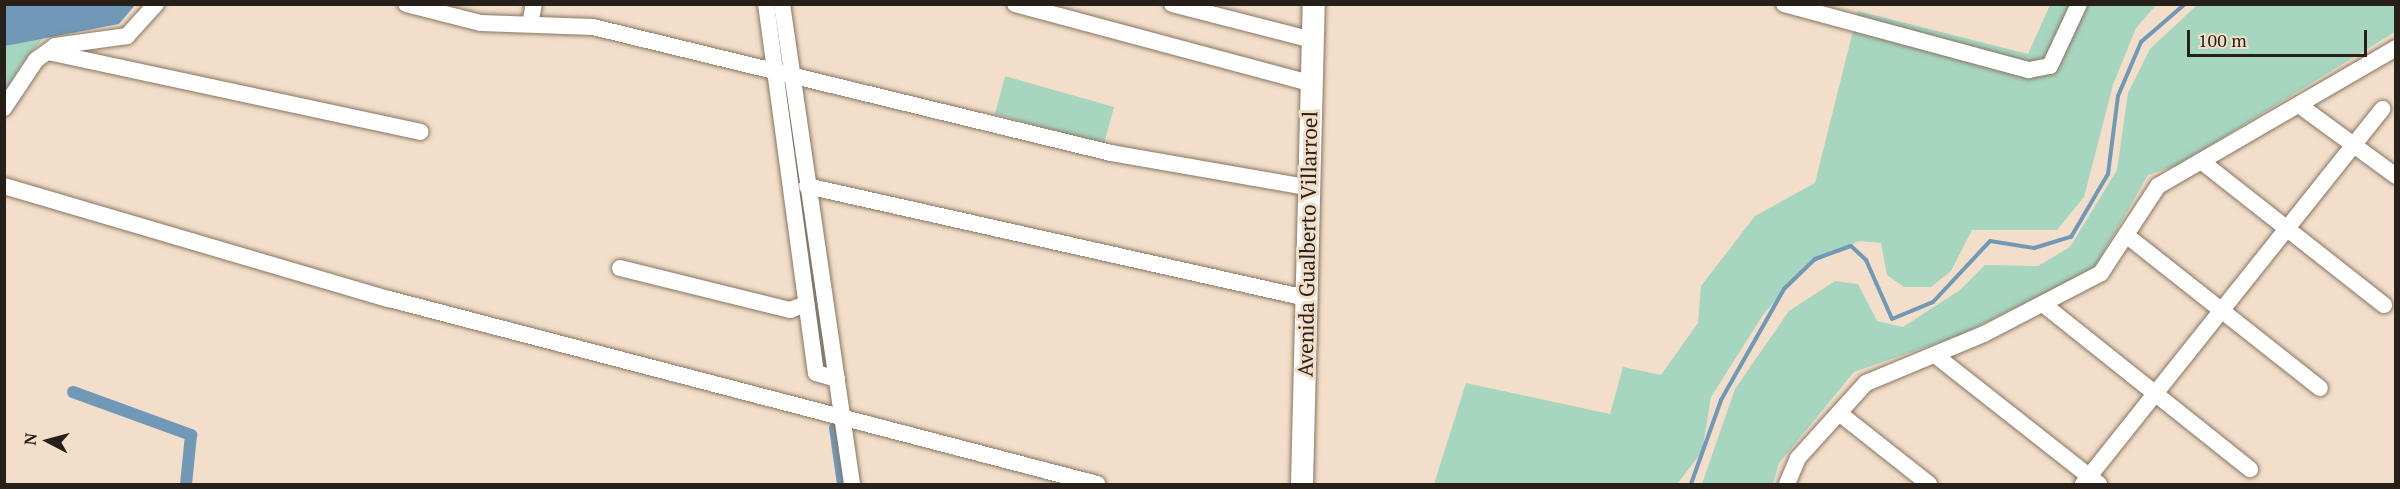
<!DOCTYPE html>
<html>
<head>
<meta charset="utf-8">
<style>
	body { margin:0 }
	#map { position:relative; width:2400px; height:489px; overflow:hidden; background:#f2dec9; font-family:"PT Serif",serif }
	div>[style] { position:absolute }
	.green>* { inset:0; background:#a6d6c0 }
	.water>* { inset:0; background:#7099b7 }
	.stream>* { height:4px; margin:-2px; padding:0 2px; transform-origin:2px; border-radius:2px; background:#7099b7 }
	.canal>* { height:12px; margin:-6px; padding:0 6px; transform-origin:6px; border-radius:6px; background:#7099b7 }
	.roads { filter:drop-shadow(0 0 2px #877562) drop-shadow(0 0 2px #877562) }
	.minor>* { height:16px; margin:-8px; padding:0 8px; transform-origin:8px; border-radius:8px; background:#fff }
	.major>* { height:22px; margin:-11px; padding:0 11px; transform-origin:11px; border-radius:11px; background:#fff }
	span { translate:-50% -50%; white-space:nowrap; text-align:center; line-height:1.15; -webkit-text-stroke:6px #f2dec9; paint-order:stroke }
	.street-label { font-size:21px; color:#272018 }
	.frame { position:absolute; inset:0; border:6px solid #272018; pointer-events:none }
	.north { position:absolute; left:18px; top:411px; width:60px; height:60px; -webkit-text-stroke:4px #f2dec9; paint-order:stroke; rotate:276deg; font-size:16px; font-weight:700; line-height:24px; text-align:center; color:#272018 }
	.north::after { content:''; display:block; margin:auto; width:21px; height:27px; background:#272018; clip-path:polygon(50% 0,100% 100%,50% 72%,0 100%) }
	.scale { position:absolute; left:2187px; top:30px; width:180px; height:27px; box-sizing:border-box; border:3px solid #272018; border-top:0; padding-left:8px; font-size:18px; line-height:21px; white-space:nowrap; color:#272018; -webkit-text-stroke:4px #f2dec9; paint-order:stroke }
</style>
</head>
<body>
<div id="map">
	<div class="green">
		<div style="clip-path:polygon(2050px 5px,2156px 5px,2136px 28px,2113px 85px,2084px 197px,2057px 230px,1972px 230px,1951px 271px,1931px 287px,1904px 287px,1887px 275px,1881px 243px,1859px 241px,1804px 267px,1763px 315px,1711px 397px,1702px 452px,1677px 484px,1434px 484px,1466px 383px,1610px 414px,1623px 367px,1661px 375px,1698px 323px,1701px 286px,1755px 216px,1815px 183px,1858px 11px,2028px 54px)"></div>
		<div style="clip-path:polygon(2197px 5px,2395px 5px,2395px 32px,2178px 165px,2148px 175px,2094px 269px,1958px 336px,1854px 372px,1779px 463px,1773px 484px,1702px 484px,1735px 389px,1789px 311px,1835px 281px,1858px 284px,1877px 321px,1903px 327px,1960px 290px,1985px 265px,2038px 266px,2070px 247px,2117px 170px,2128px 93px,2150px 49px)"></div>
		<div style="clip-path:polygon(44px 37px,21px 65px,5px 92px,5px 46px)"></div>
		<div style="clip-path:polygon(1005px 76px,1114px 107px,1104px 144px,995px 114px)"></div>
	</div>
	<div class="water">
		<div style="clip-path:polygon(4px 5px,5px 4px,135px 5px,119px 24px,5px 46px)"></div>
	</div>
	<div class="stream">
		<div style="left:1691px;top:484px;width:89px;rotate:-70.3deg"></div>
		<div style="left:1721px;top:400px;width:128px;rotate:-60.4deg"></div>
		<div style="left:1784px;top:289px;width:43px;rotate:-44.1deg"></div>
		<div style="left:1815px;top:259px;width:38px;rotate:-20deg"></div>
		<div style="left:1851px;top:246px;width:21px;rotate:43deg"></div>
		<div style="left:1866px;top:260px;width:64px;rotate:66.2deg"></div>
		<div style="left:1892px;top:319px;width:44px;rotate:-22.5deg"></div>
		<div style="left:1933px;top:302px;width:83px;rotate:-46.9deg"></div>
		<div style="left:1990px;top:241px;width:45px;rotate:9deg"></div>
		<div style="left:2034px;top:248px;width:39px;rotate:-17deg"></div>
		<div style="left:2071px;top:237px;width:73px;rotate:-59.6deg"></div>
		<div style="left:2108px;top:174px;width:79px;rotate:-82.7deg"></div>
		<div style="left:2118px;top:96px;width:59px;rotate:-66.9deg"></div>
		<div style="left:2141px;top:42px;width:58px;rotate:-40.8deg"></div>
	</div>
	<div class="canal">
		<div style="left:797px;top:173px;width:72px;rotate:81.2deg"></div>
		<div style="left:811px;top:265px;width:102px;rotate:81.6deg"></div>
		<div style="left:73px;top:392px;width:126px;rotate:20deg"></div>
		<div style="left:191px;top:435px;width:49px;rotate:95.8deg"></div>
		<div style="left:835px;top:428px;width:57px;rotate:81.9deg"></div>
	</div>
	<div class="roads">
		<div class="minor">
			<div style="left:406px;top:4px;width:77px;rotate:14.2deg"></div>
			<div style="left:481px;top:23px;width:112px;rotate:2deg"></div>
			<div style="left:593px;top:27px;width:533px;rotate:13.67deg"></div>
			<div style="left:1111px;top:153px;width:198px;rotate:9.9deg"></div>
			<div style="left:766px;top:4px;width:372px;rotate:82.3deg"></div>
			<div style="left:816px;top:373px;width:22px;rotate:16deg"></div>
			<div style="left:782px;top:4px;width:485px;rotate:81.7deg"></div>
			<div style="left:1015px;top:4px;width:305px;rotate:15deg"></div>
			<div style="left:1172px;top:4px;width:145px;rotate:14.4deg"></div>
			<div style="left:1784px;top:4px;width:254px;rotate:15.1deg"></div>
			<div style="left:2029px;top:70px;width:21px;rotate:-11deg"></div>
			<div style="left:2050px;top:66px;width:68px;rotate:-64.9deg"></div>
			<div style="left:530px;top:24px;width:20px;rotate:-79deg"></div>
			<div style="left:48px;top:52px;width:381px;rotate:12.1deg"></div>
			<div style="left:2299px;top:105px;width:120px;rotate:36.2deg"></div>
			<div style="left:4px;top:108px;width:58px;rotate:-56.3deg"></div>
			<div style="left:36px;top:60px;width:24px;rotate:-36deg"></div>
			<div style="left:55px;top:46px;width:73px;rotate:-7.9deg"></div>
			<div style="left:127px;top:36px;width:43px;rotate:-47.8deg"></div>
			<div style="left:2201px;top:161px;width:233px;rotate:38.2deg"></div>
			<div style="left:4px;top:186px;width:401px;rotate:16.4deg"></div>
			<div style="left:389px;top:299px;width:732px;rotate:14.64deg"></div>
			<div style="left:807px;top:186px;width:511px;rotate:12.65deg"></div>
			<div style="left:2126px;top:235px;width:247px;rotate:38.3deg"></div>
			<div style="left:620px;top:268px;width:175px;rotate:13.9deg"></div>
			<div style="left:790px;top:310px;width:17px;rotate:-21deg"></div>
			<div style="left:2043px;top:304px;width:265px;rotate:38.6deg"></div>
			<div style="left:1935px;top:355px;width:209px;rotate:38.2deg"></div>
			<div style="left:1839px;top:413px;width:115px;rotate:38.3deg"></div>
			<div style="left:1787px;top:484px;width:28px;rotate:-67deg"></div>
			<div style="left:1798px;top:458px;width:101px;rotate:-47.8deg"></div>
			<div style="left:1866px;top:383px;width:128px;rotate:-22.6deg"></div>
			<div style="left:1984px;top:334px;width:132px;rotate:-27.5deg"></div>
			<div style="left:2101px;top:273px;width:104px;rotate:-56.8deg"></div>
			<div style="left:2158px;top:186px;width:275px;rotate:-30.1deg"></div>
			<div style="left:2083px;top:484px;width:480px;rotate:-51.4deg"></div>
		</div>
		<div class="major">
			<div style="left:1302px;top:484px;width:480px;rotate:-88.6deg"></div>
		</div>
	</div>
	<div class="street-label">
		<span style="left:1307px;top:244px;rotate:-89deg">Avenida Gualberto Villarroel</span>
	</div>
	<div class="frame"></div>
	<div class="north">N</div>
	<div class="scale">100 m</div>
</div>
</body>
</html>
